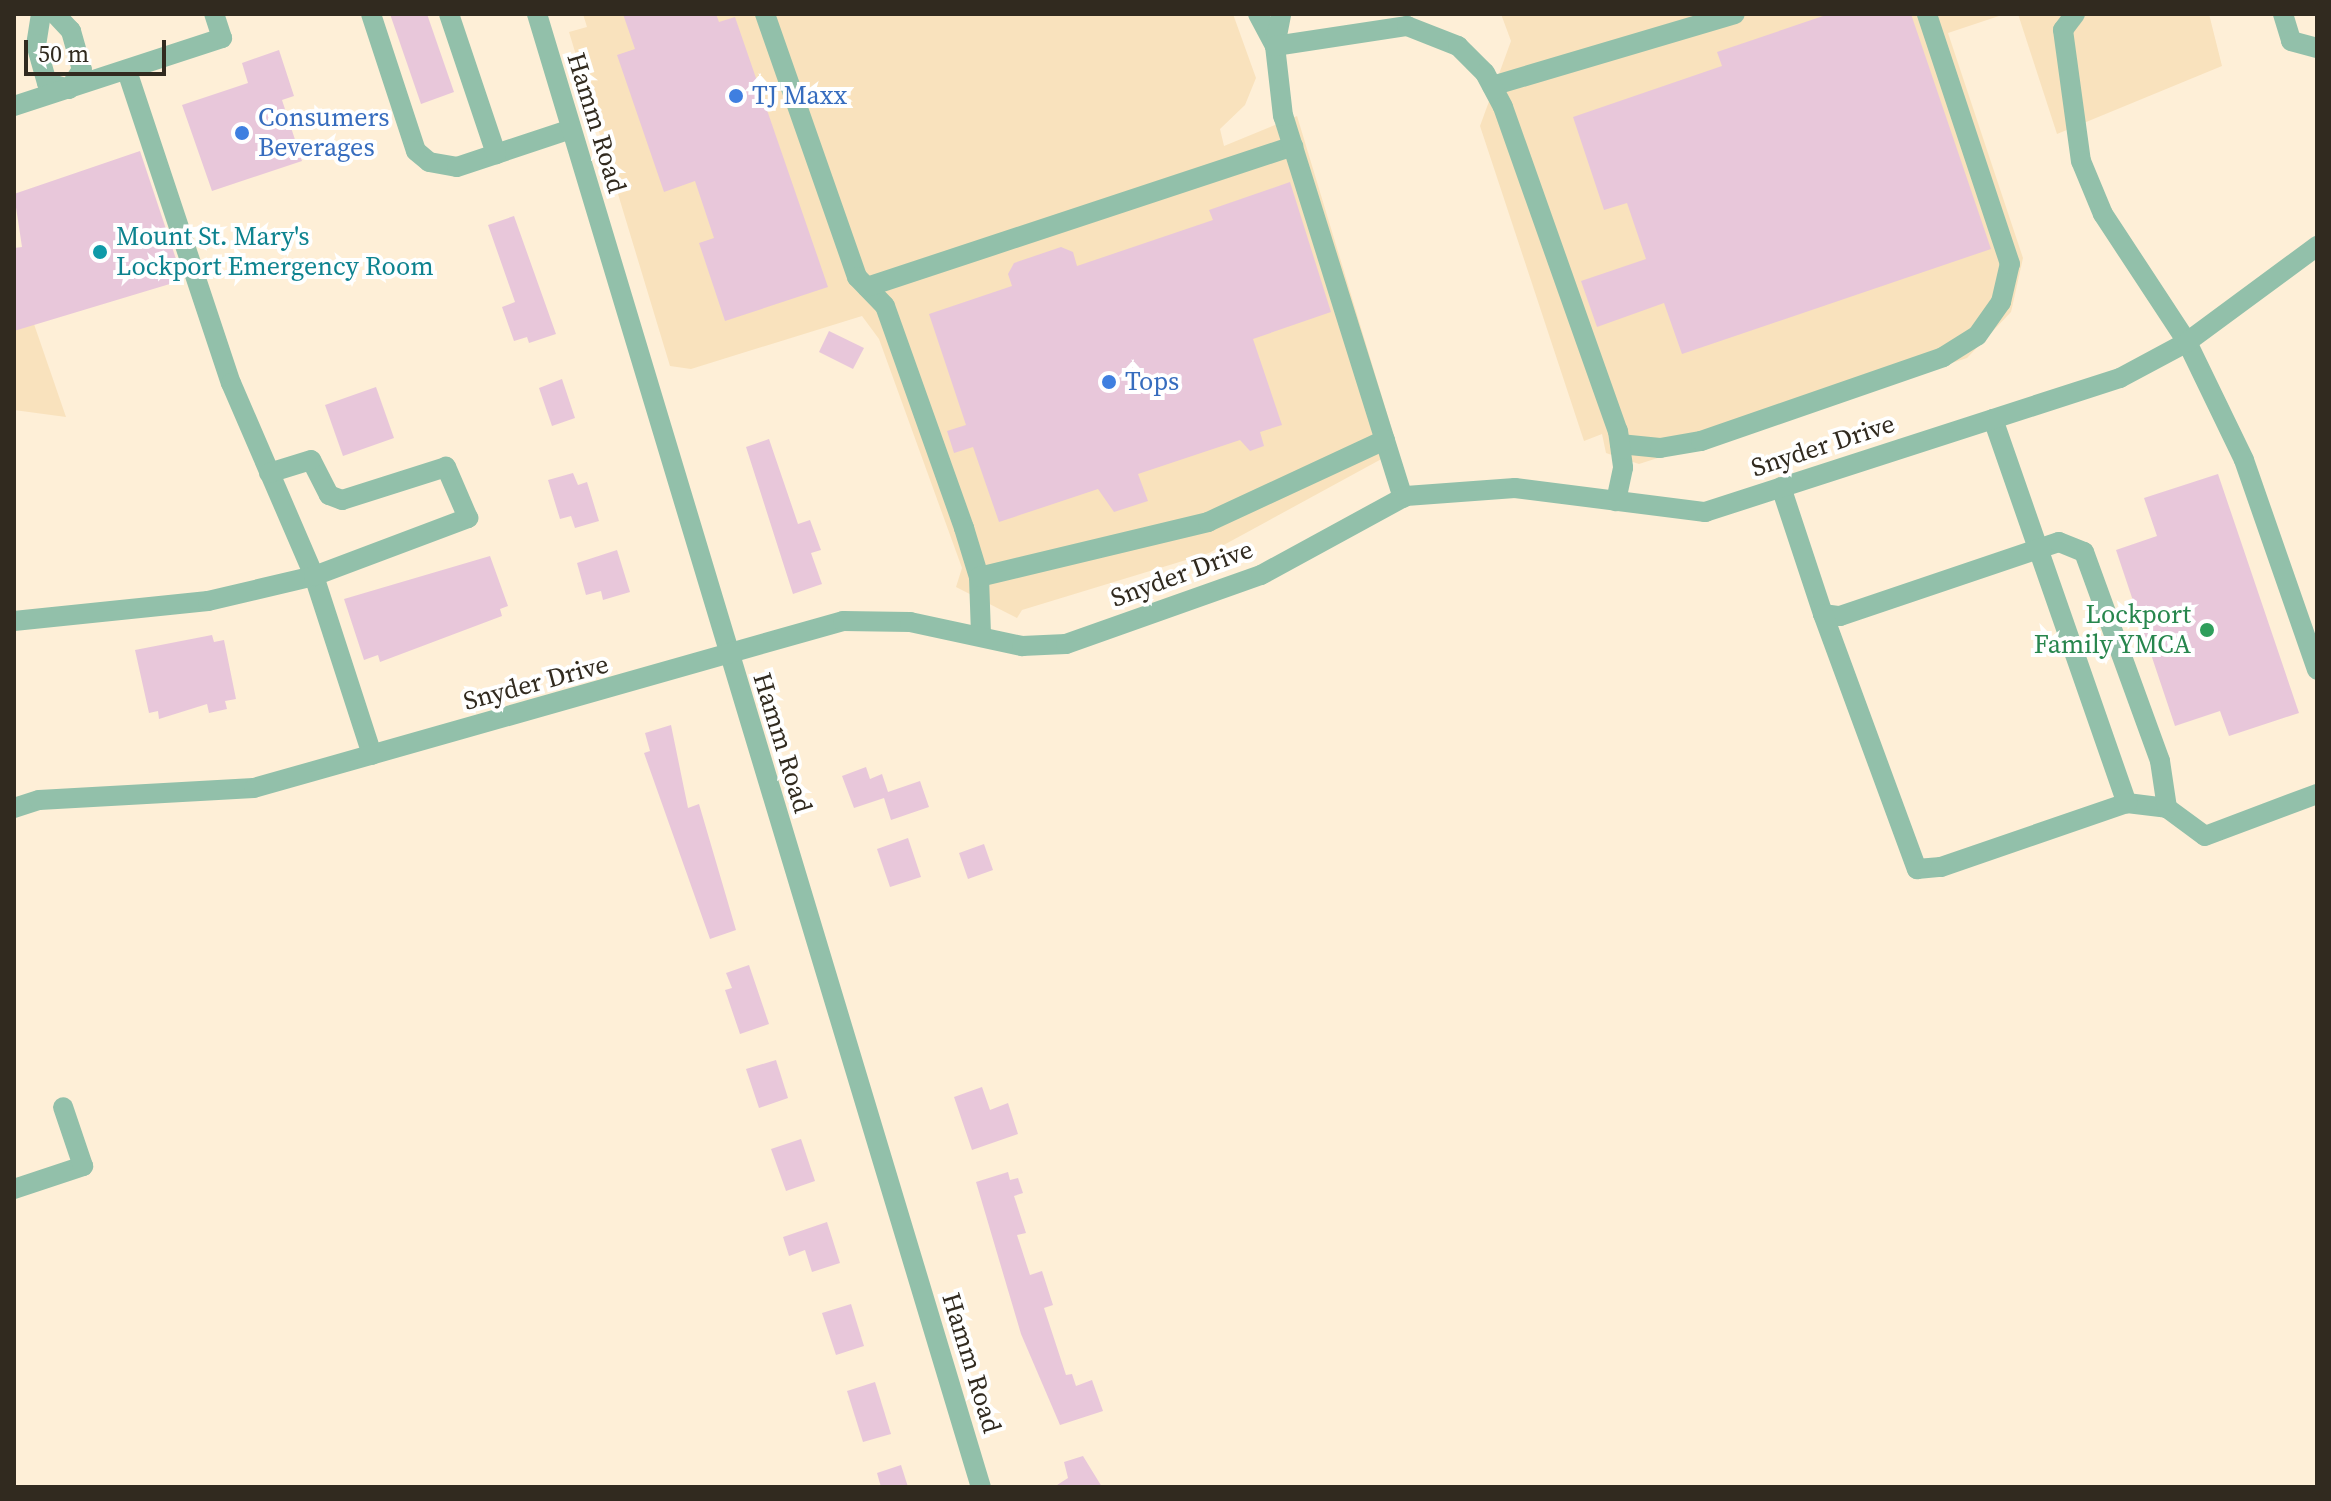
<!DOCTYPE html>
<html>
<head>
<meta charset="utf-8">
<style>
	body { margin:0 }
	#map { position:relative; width:2331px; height:1501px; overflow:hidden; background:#feefd7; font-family:"Source Serif 4",serif }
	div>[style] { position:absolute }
	.built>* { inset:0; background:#f9e2bd }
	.building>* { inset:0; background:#e8c7da }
	.minor>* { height:20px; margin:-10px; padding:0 10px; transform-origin:10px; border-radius:10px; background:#92c0aa }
	.dots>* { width:22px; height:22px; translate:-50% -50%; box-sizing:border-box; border:4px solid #fff; border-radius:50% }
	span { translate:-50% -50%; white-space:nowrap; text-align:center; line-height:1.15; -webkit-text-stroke:8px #fff; paint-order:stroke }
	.shop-label { font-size:26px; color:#366cbe }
	.left { translate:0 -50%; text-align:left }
	.street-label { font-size:26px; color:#312a1f }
	.culture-label { font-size:26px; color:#0d838f }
	.leisure-label { font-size:26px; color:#27864d }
	.right { translate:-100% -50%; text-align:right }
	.frame { position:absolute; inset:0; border:16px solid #312a1f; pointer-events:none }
	.scale { position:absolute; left:24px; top:40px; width:142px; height:36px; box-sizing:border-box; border:4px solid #312a1f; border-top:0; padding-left:10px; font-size:24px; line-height:28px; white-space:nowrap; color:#312a1f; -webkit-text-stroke:6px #fff; paint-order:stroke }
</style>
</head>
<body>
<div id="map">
	<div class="built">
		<div style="clip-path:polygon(583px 14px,1233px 14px,1256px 78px,1245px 105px,1220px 129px,1224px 146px,1297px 116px,1398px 450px,1209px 553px,1022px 610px,1017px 618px,956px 587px,962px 568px,879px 339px,862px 316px,691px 369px,670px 366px,569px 32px,587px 27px)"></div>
		<div style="clip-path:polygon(1501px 14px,2005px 14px,1948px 33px,2023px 258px,2011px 312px,1967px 358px,1639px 464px,1606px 453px,1602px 434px,1584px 441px,1480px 126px,1511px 41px)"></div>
		<div style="clip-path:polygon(2018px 14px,2209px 14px,2222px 66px,2057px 134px)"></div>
		<div style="clip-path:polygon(14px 266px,66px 417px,14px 410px)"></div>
	</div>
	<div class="building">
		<div style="clip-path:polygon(390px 14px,427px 14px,454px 92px,421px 104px)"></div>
		<div style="clip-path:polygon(623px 14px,716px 14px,719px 22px,735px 17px,828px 287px,725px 321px,699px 243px,714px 238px,695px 181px,664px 192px,617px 55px,635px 49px)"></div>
		<div style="clip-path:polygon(1829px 14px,1911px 14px,1991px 249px,1682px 354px,1664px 303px,1597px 327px,1581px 281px,1646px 259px,1627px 203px,1604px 210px,1573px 117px,1722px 66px,1717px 52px)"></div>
		<div style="clip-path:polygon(279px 50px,294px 96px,282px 100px,302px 161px,212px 191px,182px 105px,248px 83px,242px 63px)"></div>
		<div style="clip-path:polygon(140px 151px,183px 280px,14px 331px,14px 248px,22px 247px,14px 194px)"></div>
		<div style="clip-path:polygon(1290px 182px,1331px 312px,1253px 339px,1282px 425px,1260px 432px,1264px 446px,1250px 451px,1240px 440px,1138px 474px,1148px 501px,1114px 512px,1098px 489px,999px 522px,973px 447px,954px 453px,947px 431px,966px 425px,929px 314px,1012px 286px,1008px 274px,1014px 263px,1061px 247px,1073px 252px,1077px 266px,1213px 220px,1209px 210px)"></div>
		<div style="clip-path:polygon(514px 216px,556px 334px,529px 343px,527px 337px,514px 341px,502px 307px,515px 302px,488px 225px)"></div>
		<div style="clip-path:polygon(829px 331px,864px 348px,853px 369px,819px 352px)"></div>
		<div style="clip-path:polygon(562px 379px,575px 418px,552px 426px,539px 388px)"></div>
		<div style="clip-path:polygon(376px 387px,394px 438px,343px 456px,325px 405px)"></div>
		<div style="clip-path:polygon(769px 439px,798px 524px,810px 520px,821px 550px,811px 553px,822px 584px,793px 594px,746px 447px)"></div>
		<div style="clip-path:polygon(573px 473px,578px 485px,587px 482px,599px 521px,575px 528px,571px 516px,560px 519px,548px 480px)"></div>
		<div style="clip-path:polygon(2218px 474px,2299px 713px,2229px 736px,2220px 711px,2175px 726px,2116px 550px,2157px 536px,2144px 498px)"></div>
		<div style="clip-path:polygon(617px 550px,630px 592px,603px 600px,601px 591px,586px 595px,577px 563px)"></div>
		<div style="clip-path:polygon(490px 556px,508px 606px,500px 609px,502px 616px,380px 662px,378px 655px,364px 660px,344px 599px)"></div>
		<div style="clip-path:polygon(212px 635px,214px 642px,224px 640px,236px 699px,225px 701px,227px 709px,209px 713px,207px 704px,159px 719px,158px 711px,149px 713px,135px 650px)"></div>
		<div style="clip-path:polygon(671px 725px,688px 808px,699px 804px,736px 930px,710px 939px,644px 753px,650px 751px,645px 733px)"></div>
		<div style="clip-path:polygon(866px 767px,870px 779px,882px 774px,888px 792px,920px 781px,929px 807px,891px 820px,884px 798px,854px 808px,842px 776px)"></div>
		<div style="clip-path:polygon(908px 838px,921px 877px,890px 887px,877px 849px)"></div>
		<div style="clip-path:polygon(984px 844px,993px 870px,968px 879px,959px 853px)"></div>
		<div style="clip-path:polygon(749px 965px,769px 1024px,740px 1034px,725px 990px,732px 988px,726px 973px)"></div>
		<div style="clip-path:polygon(776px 1060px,788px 1098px,759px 1108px,746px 1069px)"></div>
		<div style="clip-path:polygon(982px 1087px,990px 1110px,1008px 1103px,1018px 1134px,972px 1150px,954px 1097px)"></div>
		<div style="clip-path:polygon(801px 1139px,815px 1181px,786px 1191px,771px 1149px)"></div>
		<div style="clip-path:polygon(1008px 1172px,1010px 1180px,1018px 1178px,1023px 1193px,1014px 1196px,1026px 1233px,1017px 1235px,1030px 1275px,1042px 1271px,1053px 1305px,1044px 1308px,1066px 1375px,1072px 1374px,1076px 1386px,1092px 1380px,1103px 1411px,1060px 1425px,1021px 1334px,976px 1182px)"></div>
		<div style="clip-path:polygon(827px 1222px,840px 1263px,812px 1272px,805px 1250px,789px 1256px,783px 1237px)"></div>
		<div style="clip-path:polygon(851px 1304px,864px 1346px,836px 1355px,822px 1313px)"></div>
		<div style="clip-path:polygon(875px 1382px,891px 1434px,863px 1442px,847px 1391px)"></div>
		<div style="clip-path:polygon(1083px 1456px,1102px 1487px,1054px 1487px,1068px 1478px,1064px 1462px)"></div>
		<div style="clip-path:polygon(901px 1465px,908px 1487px,881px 1487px,877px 1473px)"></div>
	</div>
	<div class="minor">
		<div style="left:41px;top:14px;width:30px;rotate:99deg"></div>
		<div style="left:36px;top:44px;width:41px;rotate:74.2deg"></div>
		<div style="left:47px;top:83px;width:23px;rotate:15deg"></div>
		<div style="left:69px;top:89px;width:23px;rotate:-56deg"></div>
		<div style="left:82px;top:70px;width:41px;rotate:-105.8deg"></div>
		<div style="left:71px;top:31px;width:23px;rotate:-133deg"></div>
		<div style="left:371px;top:14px;width:144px;rotate:71.8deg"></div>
		<div style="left:416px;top:151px;width:17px;rotate:40deg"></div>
		<div style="left:429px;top:162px;width:28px;rotate:10deg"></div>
		<div style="left:457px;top:167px;width:120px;rotate:-18.4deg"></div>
		<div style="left:449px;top:14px;width:148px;rotate:71.4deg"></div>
		<div style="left:537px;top:14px;width:1538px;rotate:73.23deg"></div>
		<div style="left:765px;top:14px;width:279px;rotate:70.7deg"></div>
		<div style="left:857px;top:277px;width:40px;rotate:46deg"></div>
		<div style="left:885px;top:306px;width:236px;rotate:70.4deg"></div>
		<div style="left:964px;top:528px;width:51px;rotate:73deg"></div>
		<div style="left:979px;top:577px;width:58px;rotate:88deg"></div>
		<div style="left:1258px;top:14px;width:36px;rotate:62deg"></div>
		<div style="left:1275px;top:46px;width:33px;rotate:-79deg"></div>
		<div style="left:2075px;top:14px;width:20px;rotate:127deg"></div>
		<div style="left:2063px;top:30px;width:132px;rotate:82.2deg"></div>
		<div style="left:2081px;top:161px;width:57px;rotate:67.5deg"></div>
		<div style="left:2103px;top:214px;width:153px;rotate:56.7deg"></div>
		<div style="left:2187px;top:342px;width:131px;rotate:64.2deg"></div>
		<div style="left:2244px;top:460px;width:222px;rotate:70.8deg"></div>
		<div style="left:2283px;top:14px;width:28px;rotate:73deg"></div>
		<div style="left:2291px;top:41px;width:27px;rotate:15deg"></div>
		<div style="left:127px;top:71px;width:329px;rotate:71.6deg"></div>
		<div style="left:231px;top:383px;width:210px;rotate:66.7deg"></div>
		<div style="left:314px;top:576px;width:188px;rotate:72deg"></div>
		<div style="left:1492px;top:86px;width:253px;rotate:-16.5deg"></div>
		<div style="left:14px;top:106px;width:219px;rotate:-18.1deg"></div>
		<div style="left:222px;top:38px;width:25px;rotate:-108deg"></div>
		<div style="left:867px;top:287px;width:449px;rotate:-18.3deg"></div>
		<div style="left:1993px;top:419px;width:407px;rotate:70.8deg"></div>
		<div style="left:2127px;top:803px;width:40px;rotate:7.1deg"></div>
		<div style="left:2167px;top:808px;width:47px;rotate:36.4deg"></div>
		<div style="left:2205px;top:836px;width:120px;rotate:-20.6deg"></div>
		<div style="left:1620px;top:444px;width:40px;rotate:5.7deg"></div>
		<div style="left:1660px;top:448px;width:42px;rotate:-9.7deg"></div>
		<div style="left:1701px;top:441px;width:256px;rotate:-19.1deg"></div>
		<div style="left:1943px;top:357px;width:40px;rotate:-32deg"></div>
		<div style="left:1977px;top:336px;width:42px;rotate:-54.8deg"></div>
		<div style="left:2001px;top:302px;width:39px;rotate:-77deg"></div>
		<div style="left:2010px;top:264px;width:263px;rotate:-108.4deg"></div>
		<div style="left:1781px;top:487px;width:134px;rotate:71.7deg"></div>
		<div style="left:1823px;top:614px;width:17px;rotate:7deg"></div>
		<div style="left:1840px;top:616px;width:231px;rotate:-18.7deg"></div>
		<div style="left:2059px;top:542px;width:27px;rotate:22deg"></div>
		<div style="left:2084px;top:552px;width:222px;rotate:70deg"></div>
		<div style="left:2160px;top:761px;width:48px;rotate:81.5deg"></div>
		<div style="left:1403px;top:498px;width:400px;rotate:-107.4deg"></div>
		<div style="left:1283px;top:116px;width:70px;rotate:-96.5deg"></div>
		<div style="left:1275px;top:46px;width:134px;rotate:-8.6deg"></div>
		<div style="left:1407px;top:26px;width:55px;rotate:21.4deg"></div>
		<div style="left:1458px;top:46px;width:38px;rotate:45deg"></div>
		<div style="left:1485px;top:73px;width:38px;rotate:62deg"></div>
		<div style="left:1503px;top:107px;width:344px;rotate:70.5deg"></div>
		<div style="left:1618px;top:431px;width:37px;rotate:82deg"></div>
		<div style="left:1623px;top:468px;width:34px;rotate:102deg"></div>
		<div style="left:979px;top:577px;width:236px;rotate:-13.5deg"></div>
		<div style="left:1208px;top:522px;width:195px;rotate:-24.9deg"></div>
		<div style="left:1823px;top:614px;width:272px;rotate:69.8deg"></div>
		<div style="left:1917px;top:869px;width:24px;rotate:-5deg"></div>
		<div style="left:1941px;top:867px;width:197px;rotate:-19deg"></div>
		<div style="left:14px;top:621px;width:195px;rotate:-5.9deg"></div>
		<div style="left:208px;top:601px;width:109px;rotate:-13.3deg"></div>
		<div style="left:314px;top:576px;width:165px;rotate:-20.6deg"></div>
		<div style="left:468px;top:518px;width:56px;rotate:-113.3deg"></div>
		<div style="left:446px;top:467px;width:109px;rotate:162.4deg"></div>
		<div style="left:342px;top:500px;width:14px;rotate:-159deg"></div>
		<div style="left:329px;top:495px;width:39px;rotate:-117deg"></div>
		<div style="left:311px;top:460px;width:44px;rotate:162.8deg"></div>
		<div style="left:14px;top:808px;width:26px;rotate:-18deg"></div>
		<div style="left:39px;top:800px;width:215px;rotate:-3.2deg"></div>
		<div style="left:254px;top:788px;width:612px;rotate:-15.83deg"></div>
		<div style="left:843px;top:621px;width:67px;rotate:0.9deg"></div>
		<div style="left:910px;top:622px;width:115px;rotate:12.1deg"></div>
		<div style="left:1022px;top:646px;width:44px;rotate:-2.6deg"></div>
		<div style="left:1066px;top:644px;width:207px;rotate:-19.5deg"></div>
		<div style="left:1261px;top:575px;width:165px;rotate:-28.6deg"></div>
		<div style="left:1406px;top:496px;width:109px;rotate:-4.2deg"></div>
		<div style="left:1515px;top:488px;width:192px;rotate:7.2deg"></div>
		<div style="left:1705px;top:512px;width:436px;rotate:-17.9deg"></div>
		<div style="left:2120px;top:378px;width:76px;rotate:-28.2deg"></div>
		<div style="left:2187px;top:342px;width:162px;rotate:-36.4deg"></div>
		<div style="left:14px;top:1189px;width:73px;rotate:-18.4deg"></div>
		<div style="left:83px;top:1166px;width:62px;rotate:-108.7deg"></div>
	</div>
	<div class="dots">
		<div style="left:736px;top:96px;background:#3f7fe0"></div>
		<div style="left:242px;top:133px;background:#3f7fe0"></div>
		<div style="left:100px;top:252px;background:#0f9aa8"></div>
		<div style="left:1109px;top:382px;background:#3f7fe0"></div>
		<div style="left:2207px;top:630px;background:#2e9e5b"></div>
	</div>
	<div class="shop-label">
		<span class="left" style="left:752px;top:96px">TJ Maxx</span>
		<span class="left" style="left:258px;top:133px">Consumers<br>Beverages</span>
		<span class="left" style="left:1125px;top:382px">Tops</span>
	</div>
	<div class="street-label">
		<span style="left:596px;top:123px;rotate:73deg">Hamm Road</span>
		<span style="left:1823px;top:446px;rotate:-18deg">Snyder Drive</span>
		<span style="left:1182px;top:574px;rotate:-20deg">Snyder Drive</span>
		<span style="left:536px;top:683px;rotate:-15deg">Snyder Drive</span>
		<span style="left:782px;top:743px;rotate:73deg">Hamm Road</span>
		<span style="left:971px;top:1363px;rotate:73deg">Hamm Road</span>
	</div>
	<div class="culture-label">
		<span class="left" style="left:116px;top:252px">Mount St. Mary's<br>Lockport Emergency Room</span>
	</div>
	<div class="leisure-label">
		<span class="right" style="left:2191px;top:630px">Lockport<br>Family YMCA</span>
	</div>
	<div class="frame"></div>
	<div class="scale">50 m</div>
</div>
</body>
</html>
